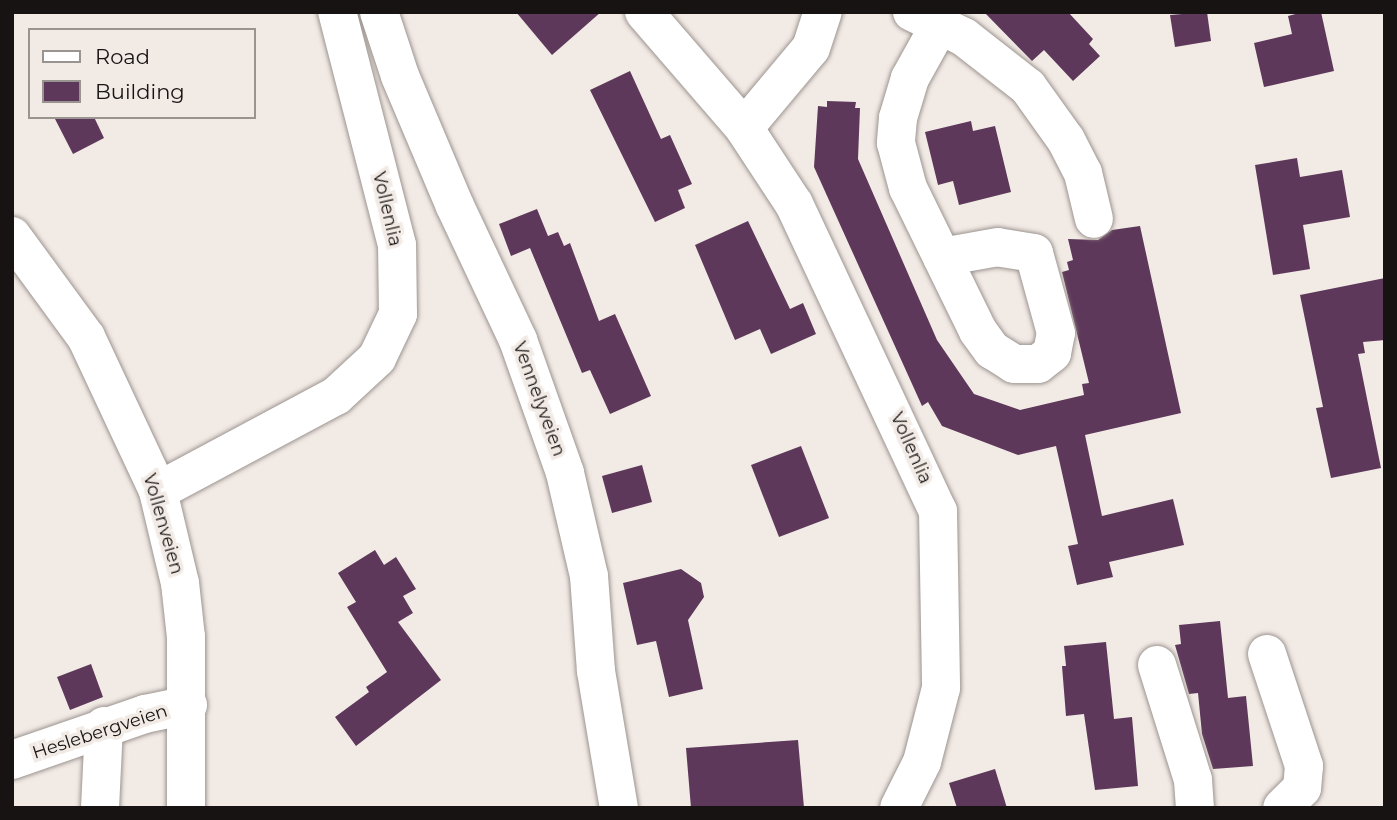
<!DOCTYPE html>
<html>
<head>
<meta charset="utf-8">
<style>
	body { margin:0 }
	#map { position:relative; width:1397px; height:820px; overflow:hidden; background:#f2eae5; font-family:Montserrat,sans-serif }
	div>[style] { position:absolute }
	.building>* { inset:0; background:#5d385a }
	.roads { filter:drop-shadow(0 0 2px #9c9490) drop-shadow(0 0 2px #9c9490) }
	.minor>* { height:38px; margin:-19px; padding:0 19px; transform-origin:19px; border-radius:19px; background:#fff }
	.major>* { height:38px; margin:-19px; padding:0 19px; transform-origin:19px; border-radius:19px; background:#fff }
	span { translate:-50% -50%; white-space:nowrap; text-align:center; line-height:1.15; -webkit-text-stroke:7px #f2eae5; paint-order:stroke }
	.street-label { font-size:18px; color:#161312 }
	.frame { position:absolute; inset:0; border:14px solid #161312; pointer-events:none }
	.legend { position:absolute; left:28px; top:28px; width:228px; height:91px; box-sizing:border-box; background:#f2eae5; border:2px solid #9a9491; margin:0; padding:9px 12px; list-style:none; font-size:21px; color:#161312 }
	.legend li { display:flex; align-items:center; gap:14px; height:35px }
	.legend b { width:35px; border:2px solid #9a9491 }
</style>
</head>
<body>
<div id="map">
	<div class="building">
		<div style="clip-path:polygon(516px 12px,601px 12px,552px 55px)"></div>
		<div style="clip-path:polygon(984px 12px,1068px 12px,1093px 39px,1089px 44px,1100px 56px,1073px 81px,1044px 50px,1032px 61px)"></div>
		<div style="clip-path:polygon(1207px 12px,1211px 41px,1175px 47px,1170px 15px)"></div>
		<div style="clip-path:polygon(1303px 12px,1321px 12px,1334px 71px,1264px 87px,1254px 43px,1292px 34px,1288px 16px)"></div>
		<div style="clip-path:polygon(630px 71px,661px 139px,670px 135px,692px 184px,678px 190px,685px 208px,655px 222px,590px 90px)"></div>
		<div style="clip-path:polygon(827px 101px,856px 102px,855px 108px,860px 108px,858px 159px,937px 340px,974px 394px,1020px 410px,1084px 395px,1082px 384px,1089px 383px,1062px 272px,1069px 270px,1067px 262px,1073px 260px,1068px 239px,1098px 240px,1112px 230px,1140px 226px,1181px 413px,1085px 435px,1102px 516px,1173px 499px,1184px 545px,1109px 562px,1113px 577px,1077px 585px,1068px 546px,1078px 544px,1056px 446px,1018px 455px,942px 426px,928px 402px,922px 406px,814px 167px,818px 106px,827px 107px)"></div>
		<div style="clip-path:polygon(54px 117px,94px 117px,104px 138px,73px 154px)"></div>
		<div style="clip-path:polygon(971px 121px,973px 131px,995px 126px,1011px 192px,959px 205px,953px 181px,938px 185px,925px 132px)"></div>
		<div style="clip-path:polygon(1297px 158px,1300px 177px,1342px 170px,1350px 217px,1303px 225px,1310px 269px,1273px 275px,1255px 165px)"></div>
		<div style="clip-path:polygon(537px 209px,548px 236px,558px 232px,564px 246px,570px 243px,599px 321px,615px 314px,651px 396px,610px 414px,590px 370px,582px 373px,530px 248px,511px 256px,499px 224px)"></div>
		<div style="clip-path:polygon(748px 221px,790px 309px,803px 303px,816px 334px,771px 354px,760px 329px,735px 340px,695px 245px)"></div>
		<div style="clip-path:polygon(1385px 278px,1385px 340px,1363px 342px,1365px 353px,1358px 354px,1381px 468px,1331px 478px,1316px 408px,1323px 407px,1300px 295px)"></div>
		<div style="clip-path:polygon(801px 446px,829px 518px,779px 537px,751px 465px)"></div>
		<div style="clip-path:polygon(642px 465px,652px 502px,612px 513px,602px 476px)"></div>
		<div style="clip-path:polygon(375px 550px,384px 565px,396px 557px,416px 589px,403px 596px,413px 613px,398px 622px,441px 680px,356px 746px,335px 717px,369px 692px,366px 687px,387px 672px,347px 607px,356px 602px,338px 573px)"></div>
		<div style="clip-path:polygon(681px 569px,701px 583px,704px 597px,688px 620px,703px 689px,669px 697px,656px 641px,637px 645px,623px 583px)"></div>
		<div style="clip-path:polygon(1220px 621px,1228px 698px,1246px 696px,1253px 766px,1213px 769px,1202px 734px,1198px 693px,1189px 694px,1175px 645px,1181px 644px,1179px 625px)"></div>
		<div style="clip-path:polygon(1106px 642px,1114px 719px,1132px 717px,1138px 786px,1095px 790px,1084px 714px,1066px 716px,1062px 666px,1066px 666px,1064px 646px)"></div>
		<div style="clip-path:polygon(91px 664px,103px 697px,70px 710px,57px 677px)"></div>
		<div style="clip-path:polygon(798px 740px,804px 808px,691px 808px,686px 748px)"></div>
		<div style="clip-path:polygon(995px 769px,1007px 808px,957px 808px,949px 783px)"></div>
	</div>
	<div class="roads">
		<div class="minor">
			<div style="left:379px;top:12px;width:67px;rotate:71.8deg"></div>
			<div style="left:400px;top:76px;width:141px;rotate:67.1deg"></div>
			<div style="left:455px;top:206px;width:148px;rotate:64.8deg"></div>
			<div style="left:518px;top:340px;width:141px;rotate:70.5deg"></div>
			<div style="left:565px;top:473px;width:106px;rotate:76.9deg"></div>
			<div style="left:589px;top:576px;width:95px;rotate:85.8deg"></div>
			<div style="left:596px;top:671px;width:139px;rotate:80.5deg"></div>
			<div style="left:644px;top:12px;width:153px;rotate:49.2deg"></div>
			<div style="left:744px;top:128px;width:91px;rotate:56.7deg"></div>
			<div style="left:794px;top:204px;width:339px;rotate:64.9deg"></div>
			<div style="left:938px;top:511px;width:177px;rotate:89deg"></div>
			<div style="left:941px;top:688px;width:76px;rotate:104.4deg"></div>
			<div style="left:922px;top:762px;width:51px;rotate:116.6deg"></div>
			<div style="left:912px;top:12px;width:58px;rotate:25.7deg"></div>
			<div style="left:964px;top:37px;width:81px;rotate:38deg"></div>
			<div style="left:1028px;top:87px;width:65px;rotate:54.4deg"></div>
			<div style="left:1066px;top:140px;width:37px;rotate:63deg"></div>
			<div style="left:1083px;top:173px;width:47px;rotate:76.6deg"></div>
			<div style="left:939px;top:26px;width:60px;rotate:119.1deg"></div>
			<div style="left:910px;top:78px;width:42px;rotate:106.7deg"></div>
			<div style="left:898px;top:118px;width:25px;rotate:95deg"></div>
			<div style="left:896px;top:143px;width:47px;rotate:75.1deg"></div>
			<div style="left:908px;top:188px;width:159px;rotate:63.9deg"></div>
			<div style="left:978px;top:331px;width:24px;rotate:54deg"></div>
			<div style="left:992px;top:350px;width:26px;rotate:32deg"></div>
			<div style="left:1014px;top:364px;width:24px"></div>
			<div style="left:1038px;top:364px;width:18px;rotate:-38deg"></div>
			<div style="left:1052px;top:353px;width:20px;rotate:-79deg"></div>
			<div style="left:1056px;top:333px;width:83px;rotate:-105.4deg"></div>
			<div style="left:1034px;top:253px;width:36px;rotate:-171deg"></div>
			<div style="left:998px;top:247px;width:57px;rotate:169.9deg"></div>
			<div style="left:744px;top:128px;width:104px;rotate:-50.1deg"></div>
			<div style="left:811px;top:48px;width:38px;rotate:-72deg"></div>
			<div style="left:158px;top:491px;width:202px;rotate:-28.1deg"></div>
			<div style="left:336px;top:396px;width:56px;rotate:-42.8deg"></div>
			<div style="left:377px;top:358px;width:49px;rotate:-64.5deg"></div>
			<div style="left:398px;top:314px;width:69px;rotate:-90.8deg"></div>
			<div style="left:397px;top:245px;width:241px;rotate:-104.4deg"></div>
			<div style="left:1267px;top:654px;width:118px;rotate:71.7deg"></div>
			<div style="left:1304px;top:766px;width:22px;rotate:95deg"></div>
			<div style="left:1302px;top:788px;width:28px;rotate:135deg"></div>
			<div style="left:1157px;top:665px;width:121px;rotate:72.6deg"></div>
			<div style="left:1193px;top:780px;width:28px;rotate:86deg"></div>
			<div style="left:12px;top:760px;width:141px;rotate:-19.1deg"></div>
			<div style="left:145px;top:714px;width:44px;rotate:-11.8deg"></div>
			<div style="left:100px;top:808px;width:82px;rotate:-87.2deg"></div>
		</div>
		<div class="major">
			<div style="left:12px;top:236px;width:125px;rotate:53.8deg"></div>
			<div style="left:86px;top:337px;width:170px;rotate:64.9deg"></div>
			<div style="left:158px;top:491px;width:95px;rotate:76.6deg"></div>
			<div style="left:180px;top:583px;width:54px;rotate:83.7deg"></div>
			<div style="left:186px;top:637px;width:171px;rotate:90deg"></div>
		</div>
	</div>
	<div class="street-label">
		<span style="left:387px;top:209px;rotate:77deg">Vollenlia</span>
		<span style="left:539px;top:399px;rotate:70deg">Vennelyveien</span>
		<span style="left:911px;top:448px;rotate:66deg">Vollenlia</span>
		<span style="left:163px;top:524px;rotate:74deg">Vollenveien</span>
		<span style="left:100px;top:732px;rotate:-18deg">Heslebergveien</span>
	</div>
	<div class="frame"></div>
	<ul class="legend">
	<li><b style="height:9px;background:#fff"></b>Road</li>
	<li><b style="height:19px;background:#5d385a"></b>Building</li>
	</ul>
</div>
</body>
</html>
